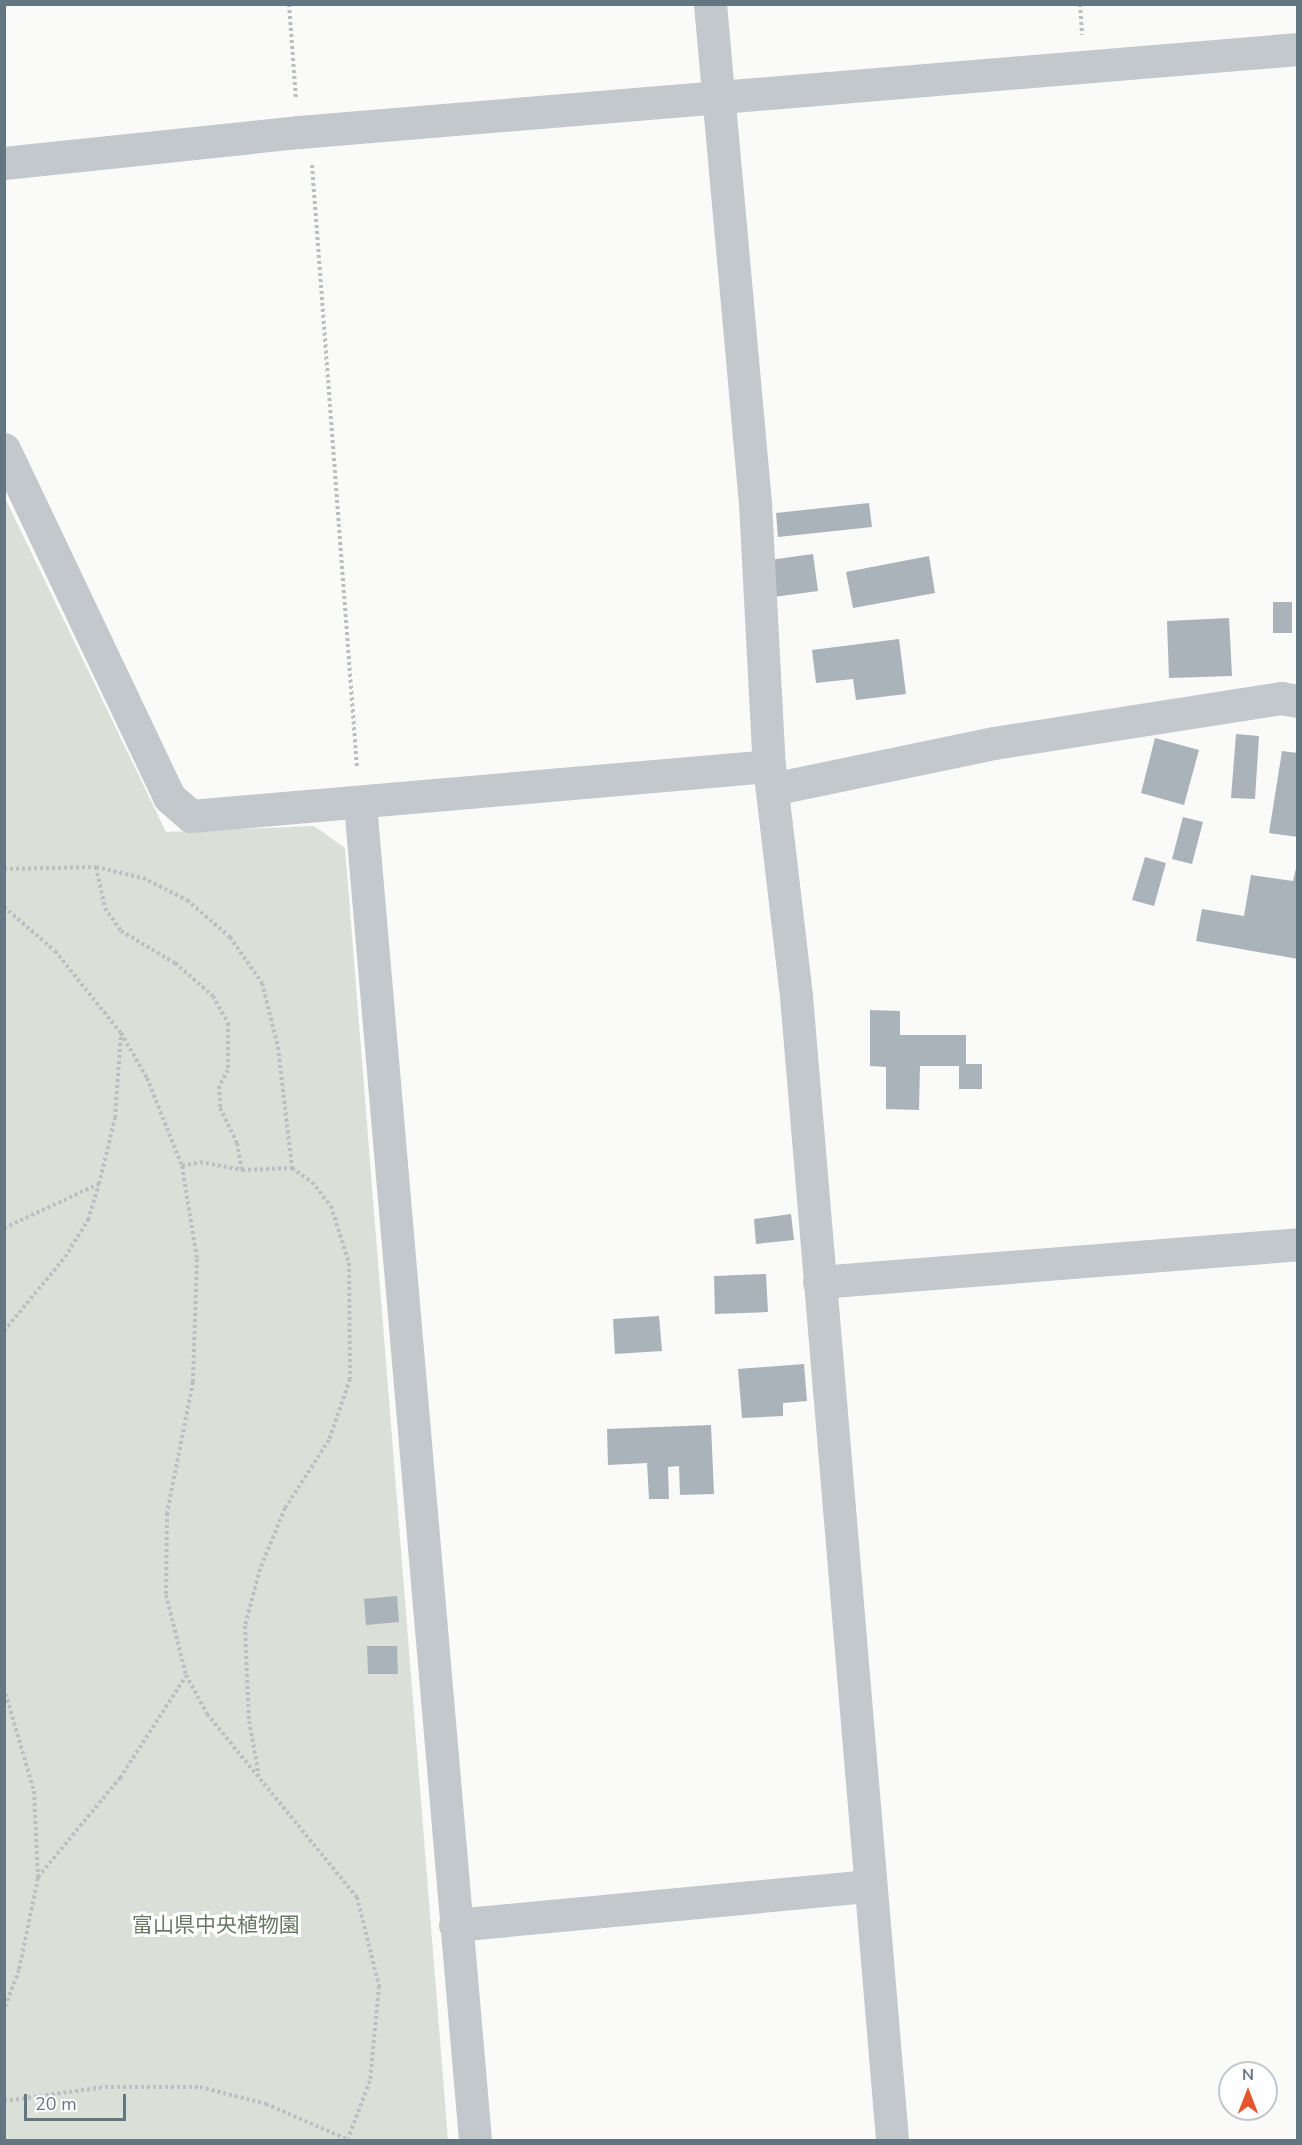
<!DOCTYPE html>
<html>
<head>
<meta charset="utf-8">
<style>
	body { margin:0 }
	#map { position:relative; width:1302px; height:2145px; overflow:hidden; background:#fafaf8; font-family:"Nunito Sans","Noto Sans JP",sans-serif }
	div>[style] { position:absolute }
	.green>* { inset:0; background:#dadfd7 }
	.building>* { inset:0; background:#aab3b9 }
	.path>* { height:4px; margin-top:-2px; transform-origin:0; background:repeating-linear-gradient(90deg,#bbbfc2 0 3px,transparent 0 6px) }
	.minor>* { height:33px; margin:-16.5px; padding:0 16.5px; transform-origin:16.5px; border-radius:16.5px; background:#c3c8cc }
	span { translate:-50% -50%; white-space:nowrap; text-align:center; line-height:1.15; -webkit-text-stroke:6px #fff; paint-order:stroke }
	.park-label { font-size:21px; color:#687a64 }
	.frame { position:absolute; inset:0; border:6px solid #657683; pointer-events:none }
	.north { position:absolute; left:1218px; top:2061px; width:60px; height:60px; box-sizing:border-box; background:#fff; border:2px solid #c1c8cd; border-radius:50%; rotate:0deg; font-size:16px; font-weight:700; line-height:24px; text-align:center; color:#657683 }
	.north::after { content:''; display:block; margin:auto; width:21px; height:27px; background:#e4572e; clip-path:polygon(50% 0,100% 100%,50% 72%,0 100%) }
	.scale { position:absolute; left:24px; top:2094px; width:102px; height:27px; box-sizing:border-box; border:3px solid #657683; border-top:0; padding-left:8px; font-size:18px; line-height:21px; white-space:nowrap; color:#657683; -webkit-text-stroke:4px #fff; paint-order:stroke }
</style>
</head>
<body>
<div id="map">
	<div class="green">
		<div style="clip-path:polygon(4px 496px,166px 832px,314px 826px,345px 848px,448px 2140px,5px 2140px)"></div>
	</div>
	<div class="building">
		<div style="clip-path:polygon(869px 503px,872px 527px,778px 537px,776px 513px)"></div>
		<div style="clip-path:polygon(813px 554px,818px 591px,774px 597px,769px 560px)"></div>
		<div style="clip-path:polygon(929px 556px,935px 593px,853px 608px,846px 572px)"></div>
		<div style="clip-path:polygon(1273px 602px,1292px 602px,1292px 633px,1273px 633px)"></div>
		<div style="clip-path:polygon(1229px 618px,1232px 676px,1169px 678px,1167px 621px)"></div>
		<div style="clip-path:polygon(899px 639px,906px 694px,856px 700px,853px 679px,816px 683px,812px 650px)"></div>
		<div style="clip-path:polygon(1236px 734px,1259px 736px,1255px 799px,1231px 798px)"></div>
		<div style="clip-path:polygon(1155px 738px,1199px 750px,1184px 805px,1141px 793px)"></div>
		<div style="clip-path:polygon(1282px 751px,1298px 753px,1298px 837px,1269px 833px)"></div>
		<div style="clip-path:polygon(1183px 817px,1203px 822px,1192px 864px,1172px 859px)"></div>
		<div style="clip-path:polygon(1145px 857px,1166px 863px,1154px 906px,1132px 900px)"></div>
		<div style="clip-path:polygon(1298px 860px,1298px 959px,1196px 941px,1202px 909px,1244px 916px,1251px 875px,1293px 881px)"></div>
		<div style="clip-path:polygon(870px 1010px,900px 1011px,900px 1035px,966px 1035px,966px 1064px,982px 1064px,982px 1089px,959px 1089px,959px 1066px,920px 1066px,919px 1110px,886px 1109px,886px 1067px,870px 1066px)"></div>
		<div style="clip-path:polygon(791px 1214px,794px 1240px,756px 1244px,754px 1219px)"></div>
		<div style="clip-path:polygon(766px 1274px,768px 1312px,715px 1314px,714px 1276px)"></div>
		<div style="clip-path:polygon(659px 1316px,662px 1351px,615px 1354px,613px 1319px)"></div>
		<div style="clip-path:polygon(804px 1364px,807px 1401px,783px 1403px,783px 1416px,742px 1418px,738px 1369px)"></div>
		<div style="clip-path:polygon(711px 1425px,714px 1494px,680px 1495px,679px 1466px,668px 1467px,669px 1499px,649px 1499px,647px 1463px,608px 1465px,607px 1429px)"></div>
		<div style="clip-path:polygon(397px 1596px,399px 1622px,366px 1625px,364px 1599px)"></div>
		<div style="clip-path:polygon(367px 1646px,397px 1646px,398px 1674px,368px 1674px)"></div>
	</div>
	<div class="path">
		<div style="left:289px;top:4px;width:95px;rotate:85.8deg"></div>
		<div style="left:1080px;top:4px;width:31px;rotate:86deg"></div>
		<div style="left:312px;top:165px;width:605px;rotate:85.73deg"></div>
		<div style="left:96px;top:867px;width:42px;rotate:77.6deg"></div>
		<div style="left:105px;top:908px;width:28px;rotate:55deg"></div>
		<div style="left:121px;top:931px;width:63px;rotate:30.7deg"></div>
		<div style="left:175px;top:963px;width:50px;rotate:41deg"></div>
		<div style="left:213px;top:996px;width:31px;rotate:61deg"></div>
		<div style="left:228px;top:1023px;width:47px;rotate:90deg"></div>
		<div style="left:228px;top:1070px;width:18px;rotate:119deg"></div>
		<div style="left:219px;top:1086px;width:22px;rotate:87deg"></div>
		<div style="left:220px;top:1108px;width:39px;rotate:64deg"></div>
		<div style="left:237px;top:1143px;width:27px;rotate:80deg"></div>
		<div style="left:4px;top:869px;width:92px;rotate:-1.2deg"></div>
		<div style="left:96px;top:867px;width:48px;rotate:13.2deg"></div>
		<div style="left:143px;top:878px;width:49px;rotate:26.6deg"></div>
		<div style="left:187px;top:900px;width:57px;rotate:40.7deg"></div>
		<div style="left:230px;top:937px;width:56px;rotate:55.2deg"></div>
		<div style="left:262px;top:983px;width:66px;rotate:76deg"></div>
		<div style="left:278px;top:1047px;width:122px;rotate:83.4deg"></div>
		<div style="left:292px;top:1168px;width:24px;rotate:35deg"></div>
		<div style="left:312px;top:1182px;width:31px;rotate:52deg"></div>
		<div style="left:331px;top:1206px;width:60px;rotate:72.5deg"></div>
		<div style="left:349px;top:1263px;width:116px;rotate:89.5deg"></div>
		<div style="left:350px;top:1379px;width:65px;rotate:109deg"></div>
		<div style="left:329px;top:1440px;width:81px;rotate:122.9deg"></div>
		<div style="left:285px;top:1508px;width:66px;rotate:112.3deg"></div>
		<div style="left:260px;top:1569px;width:59px;rotate:104.7deg"></div>
		<div style="left:245px;top:1626px;width:95px;rotate:87.6deg"></div>
		<div style="left:249px;top:1721px;width:56px;rotate:79.7deg"></div>
		<div style="left:4px;top:907px;width:67px;rotate:40.8deg"></div>
		<div style="left:55px;top:951px;width:105px;rotate:51.2deg"></div>
		<div style="left:121px;top:1033px;width:52px;rotate:60deg"></div>
		<div style="left:147px;top:1078px;width:95px;rotate:68.3deg"></div>
		<div style="left:182px;top:1166px;width:94px;rotate:80.8deg"></div>
		<div style="left:197px;top:1259px;width:123px;rotate:91.9deg"></div>
		<div style="left:193px;top:1382px;width:134px;rotate:101.2deg"></div>
		<div style="left:167px;top:1513px;width:82px;rotate:90.7deg"></div>
		<div style="left:166px;top:1595px;width:82px;rotate:76deg"></div>
		<div style="left:186px;top:1675px;width:44px;rotate:61.7deg"></div>
		<div style="left:207px;top:1714px;width:237px;rotate:50.7deg"></div>
		<div style="left:357px;top:1897px;width:92px;rotate:76.1deg"></div>
		<div style="left:379px;top:1986px;width:95px;rotate:95.4deg"></div>
		<div style="left:370px;top:2081px;width:61px;rotate:111.1deg"></div>
		<div style="left:182px;top:1166px;width:18px;rotate:-13deg"></div>
		<div style="left:200px;top:1162px;width:43px;rotate:10.8deg"></div>
		<div style="left:242px;top:1170px;width:50px;rotate:-2.3deg"></div>
		<div style="left:4px;top:1228px;width:105px;rotate:-24.9deg"></div>
		<div style="left:99px;top:1184px;width:68px;rotate:-76.4deg"></div>
		<div style="left:115px;top:1118px;width:85px;rotate:-86deg"></div>
		<div style="left:4px;top:1331px;width:96px;rotate:-50.5deg"></div>
		<div style="left:65px;top:1257px;width:44px;rotate:-58.1deg"></div>
		<div style="left:88px;top:1220px;width:37px;rotate:-73deg"></div>
		<div style="left:4px;top:1688px;width:107px;rotate:73.8deg"></div>
		<div style="left:34px;top:1791px;width:87px;rotate:87.4deg"></div>
		<div style="left:38px;top:1878px;width:94px;rotate:101.7deg"></div>
		<div style="left:19px;top:1970px;width:42px;rotate:111deg"></div>
		<div style="left:38px;top:1877px;width:129px;rotate:-50.4deg"></div>
		<div style="left:120px;top:1778px;width:121px;rotate:-57.1deg"></div>
		<div style="left:4px;top:2101px;width:102px;rotate:-7.9deg"></div>
		<div style="left:105px;top:2087px;width:95px"></div>
		<div style="left:200px;top:2087px;width:68px;rotate:14.4deg"></div>
		<div style="left:266px;top:2104px;width:90px;rotate:23.4deg"></div>
	</div>
	<div class="minor">
		<div style="left:710px;top:4px;width:501px;rotate:84.85deg"></div>
		<div style="left:755px;top:503px;width:263px;rotate:87deg"></div>
		<div style="left:769px;top:766px;width:232px;rotate:83.3deg"></div>
		<div style="left:796px;top:996px;width:1148px;rotate:85.2deg"></div>
		<div style="left:4px;top:163px;width:297px;rotate:-6deg"></div>
		<div style="left:299px;top:132px;width:1002px;rotate:-4.75deg"></div>
		<div style="left:4px;top:449px;width:385px;rotate:64.6deg"></div>
		<div style="left:169px;top:797px;width:29px;rotate:41deg"></div>
		<div style="left:191px;top:816px;width:580px;rotate:-4.94deg"></div>
		<div style="left:772px;top:789px;width:227px;rotate:-11.7deg"></div>
		<div style="left:994px;top:743px;width:291px;rotate:-8.9deg"></div>
		<div style="left:1281px;top:698px;width:17px;rotate:10deg"></div>
		<div style="left:360px;top:804px;width:1341px;rotate:85.08deg"></div>
		<div style="left:819px;top:1282px;width:481px;rotate:-4.5deg"></div>
		<div style="left:455px;top:1925px;width:416px;rotate:-5.4deg"></div>
	</div>
	<div class="park-label">
		<span style="left:216px;top:1925px">富山県中央植物園</span>
	</div>
	<div class="frame"></div>
	<div class="north">N</div>
	<div class="scale">20 m</div>
</div>
</body>
</html>
